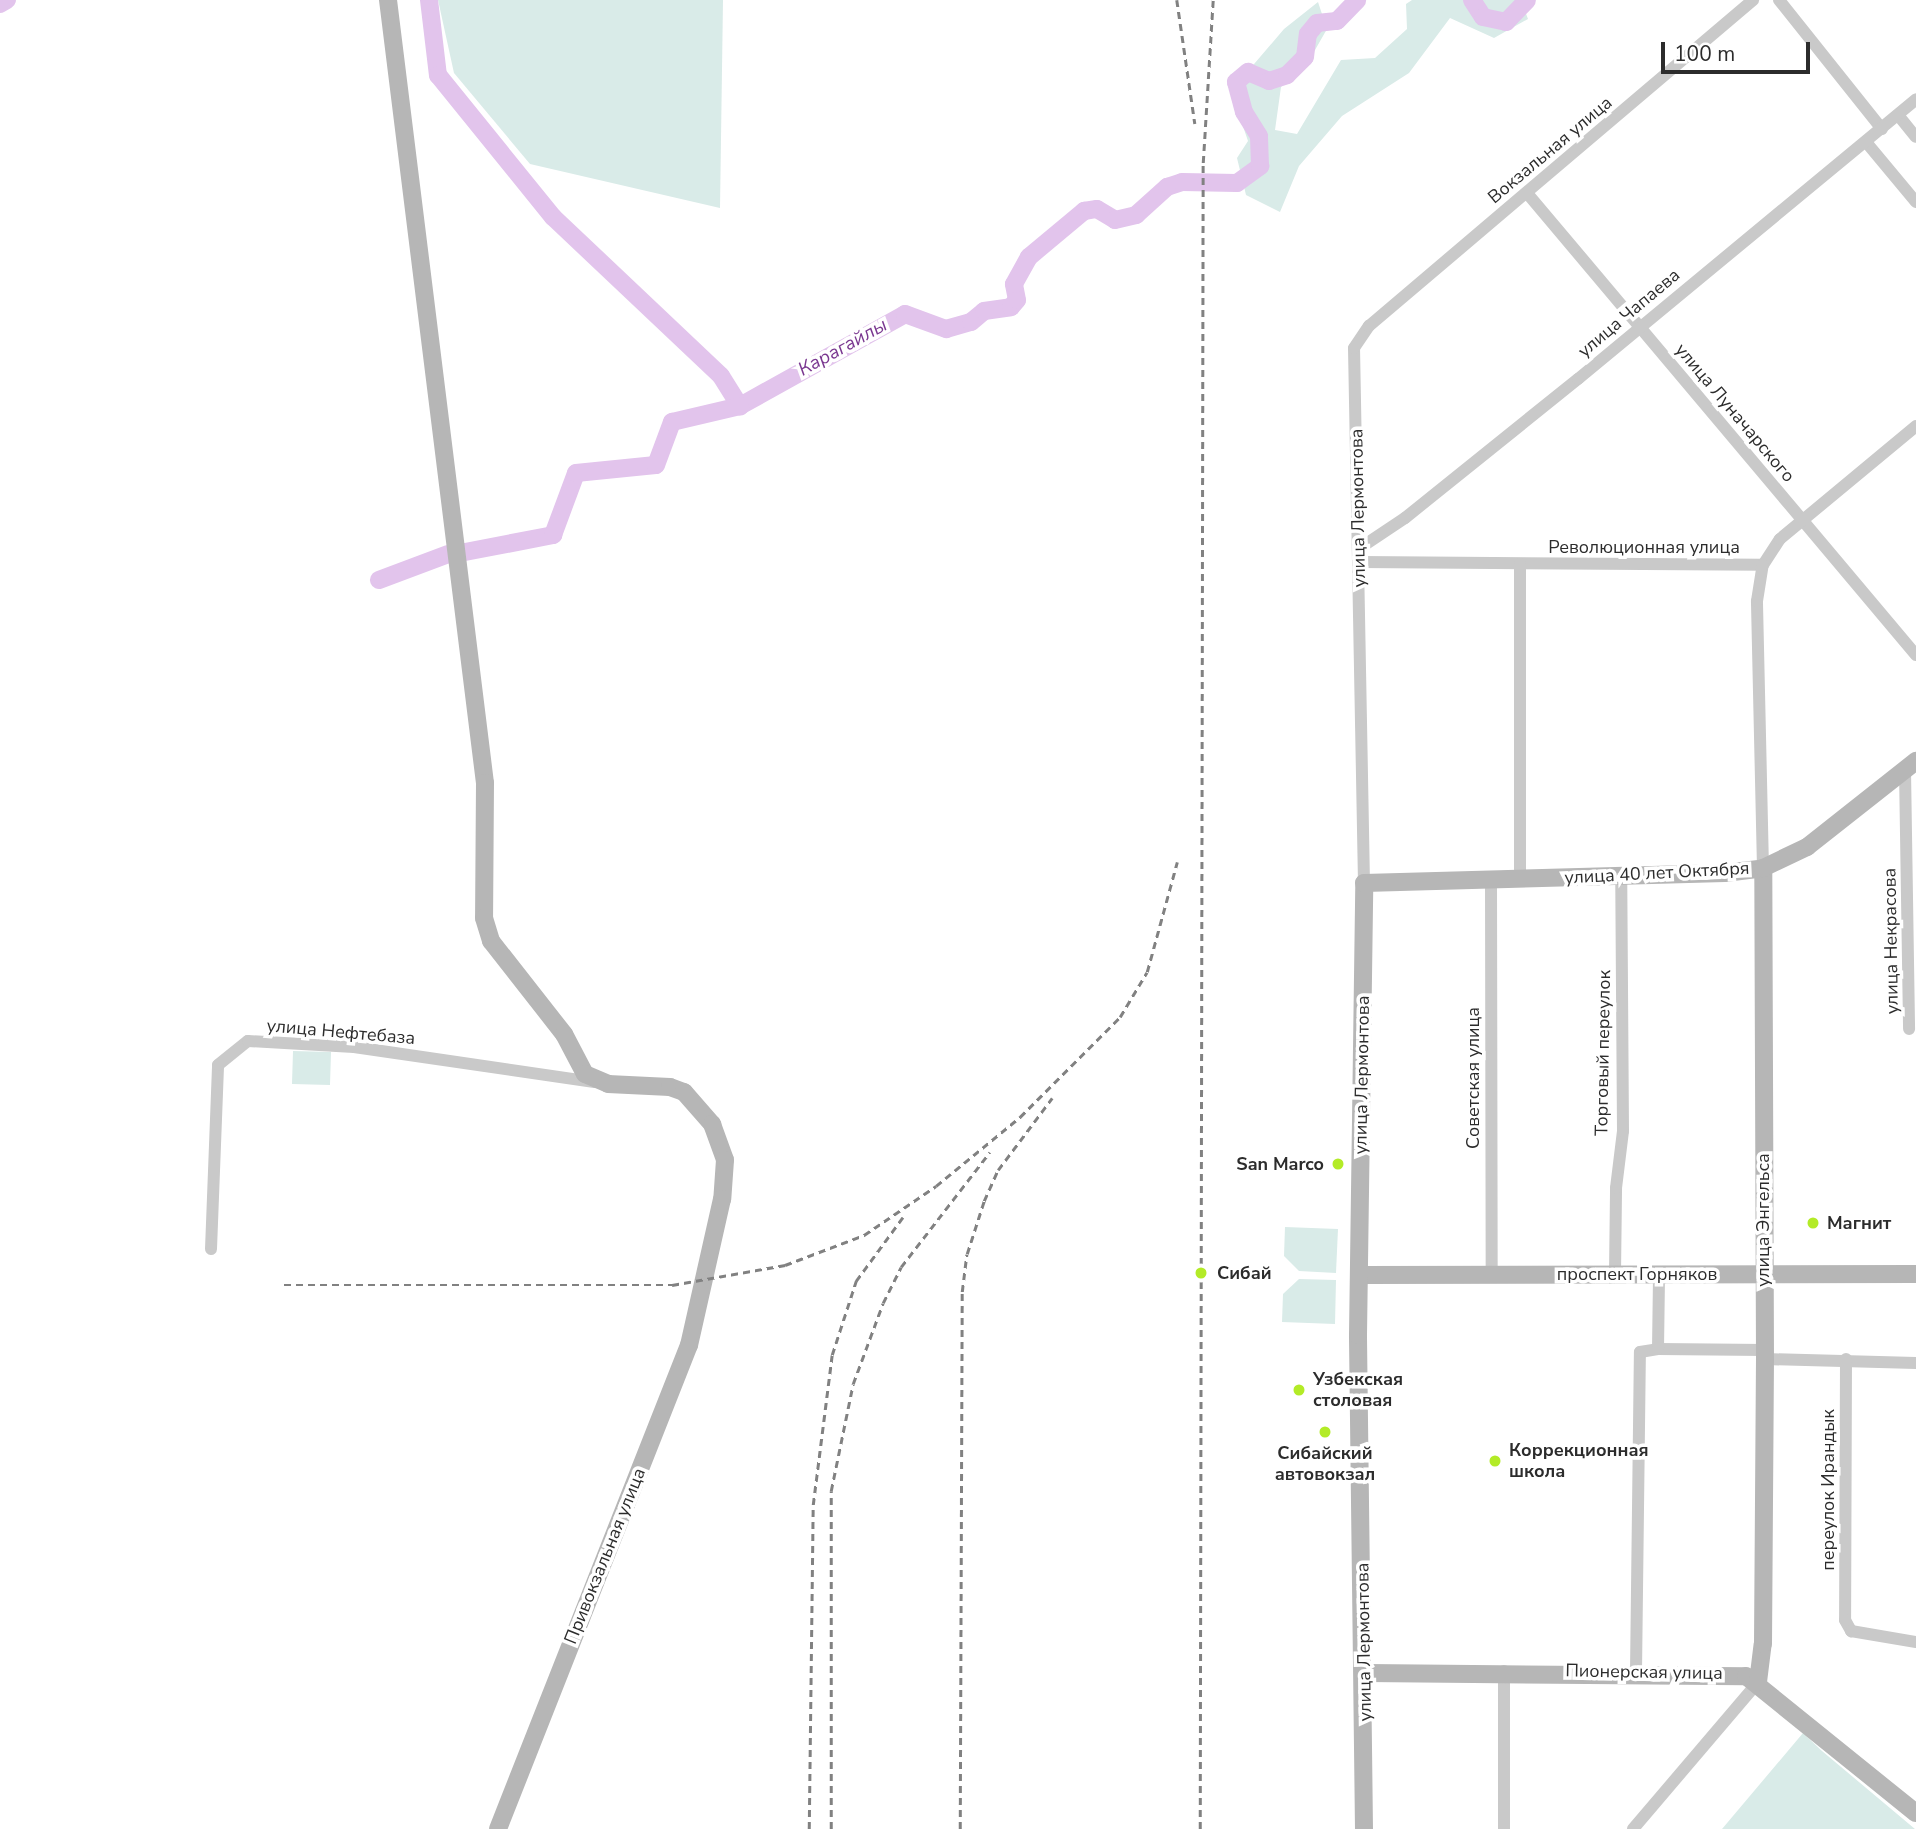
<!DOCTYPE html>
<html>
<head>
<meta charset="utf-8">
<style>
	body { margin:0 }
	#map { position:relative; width:1916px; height:1829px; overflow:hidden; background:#fff; font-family:"Nunito Sans",sans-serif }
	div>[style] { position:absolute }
	.green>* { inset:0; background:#d9ebe8 }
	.river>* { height:18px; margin:-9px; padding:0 9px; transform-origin:9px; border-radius:9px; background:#e2c4ec }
	.street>* { height:12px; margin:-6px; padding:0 6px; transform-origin:6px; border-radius:6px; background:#c9c9c9 }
	.secondary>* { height:18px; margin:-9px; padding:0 9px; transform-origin:9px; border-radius:9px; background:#b6b6b6 }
	.rail>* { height:2.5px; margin-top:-1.25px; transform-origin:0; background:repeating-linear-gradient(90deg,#818181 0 7px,transparent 0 12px) }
	.dots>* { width:19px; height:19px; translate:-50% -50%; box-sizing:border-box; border:4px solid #fff; border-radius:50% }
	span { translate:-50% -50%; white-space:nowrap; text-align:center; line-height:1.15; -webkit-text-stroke:7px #fff; paint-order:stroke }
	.street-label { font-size:18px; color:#2c2c2c }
	.poi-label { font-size:18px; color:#2c2c2c; font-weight:700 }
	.right { translate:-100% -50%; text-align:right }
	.left { translate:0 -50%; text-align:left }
	.water-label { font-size:19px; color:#7a3890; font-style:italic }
	.scale { position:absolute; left:1661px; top:42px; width:149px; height:32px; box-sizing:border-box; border:4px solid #2c2c2c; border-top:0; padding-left:9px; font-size:21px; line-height:24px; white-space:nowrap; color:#2c2c2c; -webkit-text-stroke:5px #fff; paint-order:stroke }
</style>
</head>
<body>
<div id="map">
	<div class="green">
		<div style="clip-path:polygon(438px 0,723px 0,720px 208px,530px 164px,454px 73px)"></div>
		<div style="clip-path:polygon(1412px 0,1521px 0,1528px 19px,1494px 38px,1450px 18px,1409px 73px,1342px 116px,1299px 166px,1280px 212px,1246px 195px,1237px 158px,1248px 141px,1231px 91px,1284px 29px,1318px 2px,1327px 29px,1311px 57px,1281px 87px,1275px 130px,1297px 134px,1341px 60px,1375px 58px,1407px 29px,1406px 4px)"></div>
		<div style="clip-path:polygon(293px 1051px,331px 1052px,330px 1085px,292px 1084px)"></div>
		<div style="clip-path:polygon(1285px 1227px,1338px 1229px,1336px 1273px,1299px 1271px,1284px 1256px)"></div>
		<div style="clip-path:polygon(1299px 1279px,1336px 1280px,1335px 1324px,1282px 1322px,1283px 1294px)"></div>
		<div style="clip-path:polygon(1803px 1733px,1822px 1751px,1915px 1829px,1722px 1829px)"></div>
	</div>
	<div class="river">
		<div style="left:429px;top:0;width:76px;rotate:83.2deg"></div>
		<div style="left:438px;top:75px;width:183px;rotate:51deg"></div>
		<div style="left:553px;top:217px;width:231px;rotate:43.4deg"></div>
		<div style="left:721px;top:376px;width:36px;rotate:58deg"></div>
		<div style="left:740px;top:406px;width:189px;rotate:-29.1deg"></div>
		<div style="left:905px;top:314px;width:44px;rotate:20.1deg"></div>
		<div style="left:946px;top:329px;width:26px;rotate:-16deg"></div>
		<div style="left:971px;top:322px;width:17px;rotate:-40deg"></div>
		<div style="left:984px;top:311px;width:27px;rotate:-8deg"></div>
		<div style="left:1011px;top:307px;width:9px;rotate:-49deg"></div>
		<div style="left:1017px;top:300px;width:16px;rotate:-101deg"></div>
		<div style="left:1014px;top:284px;width:31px;rotate:-61deg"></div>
		<div style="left:1029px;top:257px;width:72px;rotate:-39.9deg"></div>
		<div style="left:1084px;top:211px;width:13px;rotate:-9deg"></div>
		<div style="left:1097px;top:209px;width:21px;rotate:31deg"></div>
		<div style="left:1115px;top:220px;width:22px;rotate:-13deg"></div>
		<div style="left:1136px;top:215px;width:42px;rotate:-42.1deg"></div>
		<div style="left:1167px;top:187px;width:16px;rotate:-18deg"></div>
		<div style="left:1182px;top:182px;width:55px;rotate:1deg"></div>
		<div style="left:1237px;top:183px;width:29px;rotate:-36deg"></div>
		<div style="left:1260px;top:166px;width:30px;rotate:-92deg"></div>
		<div style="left:1259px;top:136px;width:28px;rotate:-122deg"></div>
		<div style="left:1244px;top:112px;width:31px;rotate:-105deg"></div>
		<div style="left:1236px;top:82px;width:16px;rotate:-40deg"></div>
		<div style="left:1248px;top:72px;width:23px;rotate:23deg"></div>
		<div style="left:1269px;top:81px;width:19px;rotate:-18deg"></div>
		<div style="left:1287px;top:75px;width:25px;rotate:-45deg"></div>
		<div style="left:1305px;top:57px;width:23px;rotate:-83deg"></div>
		<div style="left:1308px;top:34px;width:14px;rotate:-51deg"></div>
		<div style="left:1317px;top:23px;width:20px;rotate:-6deg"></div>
		<div style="left:1337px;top:21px;width:29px;rotate:-46deg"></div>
		<div style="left:1472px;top:0;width:20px;rotate:57deg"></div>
		<div style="left:1483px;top:17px;width:24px;rotate:12deg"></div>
		<div style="left:1506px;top:22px;width:30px;rotate:-46deg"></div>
		<div style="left:0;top:4px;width:8px;rotate:-30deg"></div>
		<div style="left:465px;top:552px;width:90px;rotate:-10.9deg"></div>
		<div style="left:553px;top:535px;width:66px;rotate:-69.6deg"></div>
		<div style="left:576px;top:473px;width:80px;rotate:-5.7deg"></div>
		<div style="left:656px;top:465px;width:46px;rotate:-69.6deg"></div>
		<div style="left:672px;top:422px;width:70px;rotate:-13.2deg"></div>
		<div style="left:379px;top:580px;width:74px;rotate:-20.6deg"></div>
	</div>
	<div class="street">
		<div style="left:1779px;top:0;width:165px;rotate:51.4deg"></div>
		<div style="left:1898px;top:115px;width:28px;rotate:51deg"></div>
		<div style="left:1866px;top:142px;width:78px;rotate:50.2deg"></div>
		<div style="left:1527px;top:193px;width:604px;rotate:49.9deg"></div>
		<div style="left:1360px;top:548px;width:54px;rotate:-33.7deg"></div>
		<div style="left:1405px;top:518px;width:222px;rotate:-38.8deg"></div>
		<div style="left:1578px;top:379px;width:439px;rotate:-39.6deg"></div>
		<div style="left:1360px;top:562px;width:403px;rotate:0.4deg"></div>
		<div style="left:1763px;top:565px;width:31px;rotate:-57deg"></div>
		<div style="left:1780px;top:539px;width:177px;rotate:-39.7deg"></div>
		<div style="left:1520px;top:564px;width:315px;rotate:90deg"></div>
		<div style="left:1905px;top:770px;width:259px;rotate:89.1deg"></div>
		<div style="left:1763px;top:868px;width:267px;rotate:-91.3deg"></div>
		<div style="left:1757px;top:601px;width:36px;rotate:-81deg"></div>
		<div style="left:1491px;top:880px;width:395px;rotate:89.9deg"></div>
		<div style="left:1364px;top:883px;width:535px;rotate:-91.07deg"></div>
		<div style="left:1354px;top:348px;width:27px;rotate:-56deg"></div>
		<div style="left:1369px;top:326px;width:504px;rotate:-40.33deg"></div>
		<div style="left:211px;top:1249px;width:184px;rotate:-87.8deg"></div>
		<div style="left:218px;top:1065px;width:38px;rotate:-39deg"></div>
		<div style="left:248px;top:1041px;width:106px;rotate:3.2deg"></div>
		<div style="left:354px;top:1047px;width:243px;rotate:8.3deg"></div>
		<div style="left:1615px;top:1274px;width:86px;rotate:-89.3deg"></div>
		<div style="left:1616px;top:1188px;width:57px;rotate:-83deg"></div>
		<div style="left:1623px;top:1131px;width:256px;rotate:-90.4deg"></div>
		<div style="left:1658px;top:1349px;width:107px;rotate:0.5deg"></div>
		<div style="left:1765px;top:1359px;width:151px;rotate:1.5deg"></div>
		<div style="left:1846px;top:1359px;width:261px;rotate:90.2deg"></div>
		<div style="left:1845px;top:1620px;width:13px;rotate:61deg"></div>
		<div style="left:1851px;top:1631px;width:66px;rotate:9.6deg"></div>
		<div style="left:1504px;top:1671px;width:158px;rotate:90deg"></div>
		<div style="left:1636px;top:1672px;width:320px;rotate:-89.3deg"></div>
		<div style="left:1640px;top:1352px;width:18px;rotate:-9deg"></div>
		<div style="left:1658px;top:1349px;width:75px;rotate:-89.2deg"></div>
		<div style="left:1633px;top:1829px;width:193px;rotate:-49.6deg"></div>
	</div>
	<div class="secondary">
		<div style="left:388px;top:0;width:789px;rotate:82.94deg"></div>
		<div style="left:485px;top:783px;width:135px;rotate:90.4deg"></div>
		<div style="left:484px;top:918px;width:24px;rotate:73deg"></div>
		<div style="left:491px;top:941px;width:118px;rotate:51.9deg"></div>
		<div style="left:564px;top:1034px;width:45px;rotate:62.3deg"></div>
		<div style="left:585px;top:1074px;width:25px;rotate:23deg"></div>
		<div style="left:608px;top:1084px;width:62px;rotate:2.8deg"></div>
		<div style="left:670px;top:1087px;width:15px;rotate:20deg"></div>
		<div style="left:684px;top:1092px;width:43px;rotate:48.8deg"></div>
		<div style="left:712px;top:1124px;width:38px;rotate:70deg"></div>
		<div style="left:725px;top:1160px;width:39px;rotate:94deg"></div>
		<div style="left:722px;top:1199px;width:150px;rotate:102.7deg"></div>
		<div style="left:689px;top:1345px;width:520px;rotate:111.54deg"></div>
		<div style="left:1359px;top:1275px;width:557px;rotate:-0.1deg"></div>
		<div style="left:1366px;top:1673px;width:380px;rotate:0.5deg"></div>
		<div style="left:1746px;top:1676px;width:218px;rotate:38.9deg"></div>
		<div style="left:1758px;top:1682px;width:38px;rotate:-83deg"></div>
		<div style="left:1763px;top:1644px;width:285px;rotate:-89.6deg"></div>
		<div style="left:1765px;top:1359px;width:491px;rotate:-90.2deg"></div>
		<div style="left:1364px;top:1829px;width:494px;rotate:-90.7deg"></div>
		<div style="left:1358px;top:1335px;width:452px;rotate:-89.2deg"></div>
		<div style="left:1364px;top:883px;width:361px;rotate:-1.6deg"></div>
		<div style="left:1725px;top:873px;width:38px;rotate:-7deg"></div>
		<div style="left:1763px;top:868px;width:49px;rotate:-25.5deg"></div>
		<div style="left:1807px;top:847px;width:139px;rotate:-38.3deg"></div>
	</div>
	<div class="rail">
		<div style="left:1177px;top:0;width:125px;rotate:81.7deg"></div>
		<div style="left:284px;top:1285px;width:388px"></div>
		<div style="left:672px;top:1285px;width:115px;rotate:-10deg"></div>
		<div style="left:785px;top:1265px;width:85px;rotate:-20.8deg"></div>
		<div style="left:864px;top:1235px;width:87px;rotate:-34.2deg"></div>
		<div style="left:936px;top:1186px;width:109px;rotate:-39.4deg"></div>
		<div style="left:1020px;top:1117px;width:141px;rotate:-45deg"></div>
		<div style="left:1120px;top:1017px;width:52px;rotate:-59deg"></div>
		<div style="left:1147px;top:972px;width:114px;rotate:-74.7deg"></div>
		<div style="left:809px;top:1829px;width:324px;rotate:-89.3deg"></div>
		<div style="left:813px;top:1505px;width:151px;rotate:-82.8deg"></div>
		<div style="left:832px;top:1355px;width:78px;rotate:-72deg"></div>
		<div style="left:856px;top:1281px;width:79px;rotate:-53.7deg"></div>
		<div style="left:831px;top:1829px;width:338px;rotate:-90deg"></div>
		<div style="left:831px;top:1491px;width:109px;rotate:-78.4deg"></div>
		<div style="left:853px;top:1384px;width:86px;rotate:-69.7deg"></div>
		<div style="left:883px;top:1303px;width:40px;rotate:-63.4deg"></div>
		<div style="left:901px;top:1267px;width:145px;rotate:-52.3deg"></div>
		<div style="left:960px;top:1829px;width:537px;rotate:-89.79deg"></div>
		<div style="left:962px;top:1292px;width:38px;rotate:-83deg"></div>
		<div style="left:967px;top:1254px;width:56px;rotate:-72.2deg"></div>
		<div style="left:984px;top:1201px;width:34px;rotate:-66deg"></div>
		<div style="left:998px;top:1170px;width:90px;rotate:-53.1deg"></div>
		<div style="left:1200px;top:1829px;width:1666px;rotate:-89.9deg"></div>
		<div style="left:1203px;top:163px;width:163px;rotate:-86.5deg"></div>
	</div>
	<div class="dots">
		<div style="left:1338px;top:1164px;background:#b3eb27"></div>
		<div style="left:1813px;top:1223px;background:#b3eb27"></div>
		<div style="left:1201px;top:1273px;background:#b3eb27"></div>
		<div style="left:1299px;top:1390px;background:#b3eb27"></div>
		<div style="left:1325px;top:1432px;background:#b3eb27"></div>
		<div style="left:1495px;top:1461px;background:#b3eb27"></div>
	</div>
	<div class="street-label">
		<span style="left:1550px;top:150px;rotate:-40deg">Вокзальная улица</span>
		<span style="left:1629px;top:313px;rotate:-40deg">улица Чапаева</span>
		<span style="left:1735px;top:413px;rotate:50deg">улица Луначарского</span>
		<span style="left:1358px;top:508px;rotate:-91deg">улица Лермонтова</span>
		<span style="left:1644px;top:547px">Революционная улица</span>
		<span style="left:1657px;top:873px;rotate:-3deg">улица 40 лет Октября</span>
		<span style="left:1891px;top:941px;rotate:-91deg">улица Некрасова</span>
		<span style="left:341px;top:1032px;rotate:5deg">улица Нефтебаза</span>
		<span style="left:1603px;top:1053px;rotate:-89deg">Торговый переулок</span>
		<span style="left:1362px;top:1075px;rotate:-89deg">улица Лермонтова</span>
		<span style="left:1473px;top:1078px;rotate:-90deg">Советская улица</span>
		<span style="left:1763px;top:1220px;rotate:-90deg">улица Энгельса</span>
		<span style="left:1637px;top:1274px">проспект Горняков</span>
		<span style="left:1828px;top:1490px;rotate:-90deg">переулок Ирандык</span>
		<span style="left:605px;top:1556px;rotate:-68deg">Привокзальная улица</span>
		<span style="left:1364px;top:1642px;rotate:-91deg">улица Лермонтова</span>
		<span style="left:1644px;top:1672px;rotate:1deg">Пионерская улица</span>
	</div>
	<div class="poi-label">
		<span class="right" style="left:1324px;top:1164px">San Marco</span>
		<span class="left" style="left:1827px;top:1223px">Магнит</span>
		<span class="left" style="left:1217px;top:1273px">Сибай</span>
		<span class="left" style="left:1313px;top:1390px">Узбекская<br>столовая</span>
		<span class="left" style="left:1509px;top:1461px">Коррекционная<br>школа</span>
		<span style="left:1325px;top:1464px">Сибайский<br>автовокзал</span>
	</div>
	<div class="water-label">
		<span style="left:843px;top:348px;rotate:-29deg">Карагайлы</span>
	</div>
	<div class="scale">100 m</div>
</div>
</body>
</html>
